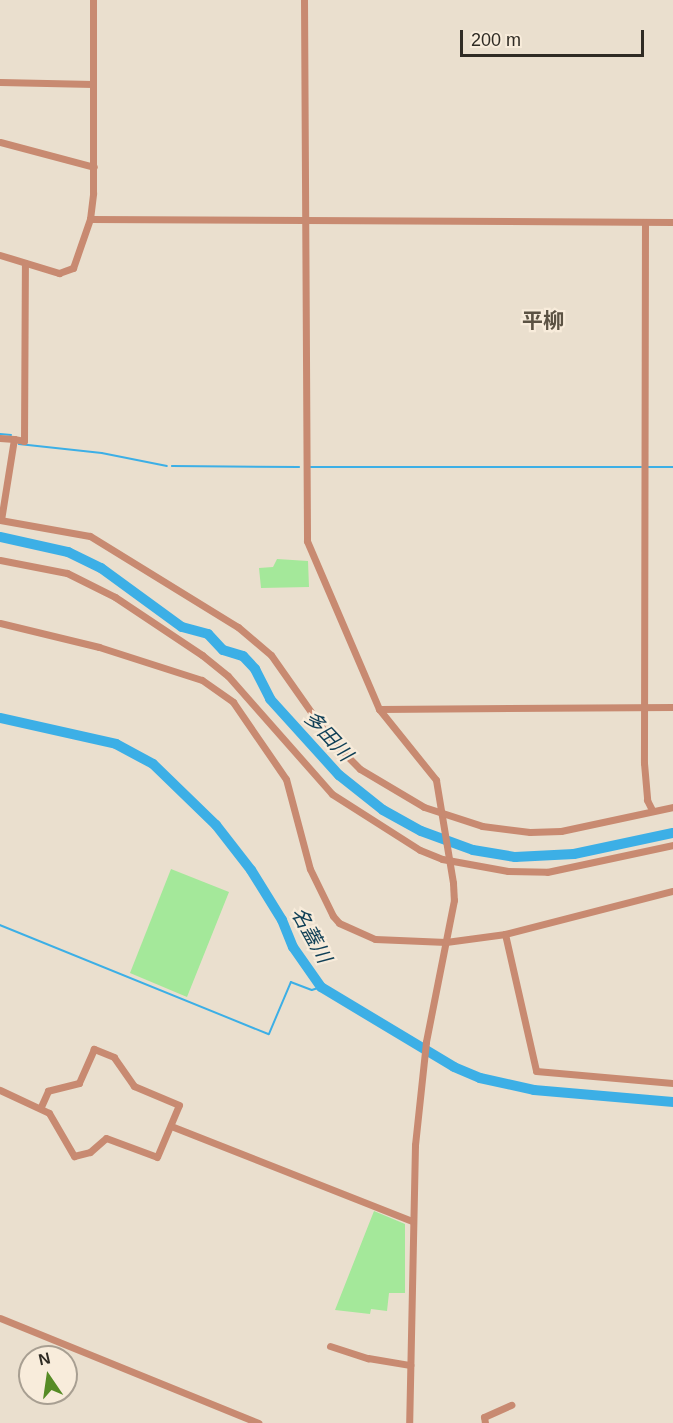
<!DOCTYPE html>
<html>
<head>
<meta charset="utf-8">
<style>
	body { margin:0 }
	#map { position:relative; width:673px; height:1423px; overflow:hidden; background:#eadfce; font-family:Arial,"Noto Sans JP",sans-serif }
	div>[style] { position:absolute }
	.green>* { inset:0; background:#a4e89a }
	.stream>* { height:1.5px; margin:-0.75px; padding:0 0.75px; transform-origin:0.75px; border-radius:0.75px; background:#3cafe6 }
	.river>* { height:10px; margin:-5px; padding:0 5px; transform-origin:5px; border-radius:5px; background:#3cafe6 }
	.minor>* { height:7px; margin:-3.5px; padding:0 3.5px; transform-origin:3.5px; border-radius:3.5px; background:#c88a71 }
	span { translate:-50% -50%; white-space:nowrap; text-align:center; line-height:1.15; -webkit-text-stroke:4.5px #f8ecdb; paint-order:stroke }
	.water-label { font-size:20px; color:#0f3f56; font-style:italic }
	.quarter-label { font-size:21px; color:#5b5243; font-weight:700 }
	.north { position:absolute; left:18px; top:1345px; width:60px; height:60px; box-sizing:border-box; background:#f8ecdb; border:2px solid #a89f92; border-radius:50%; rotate:347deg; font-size:16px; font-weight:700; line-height:24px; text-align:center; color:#2f2b24 }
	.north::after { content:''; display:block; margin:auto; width:21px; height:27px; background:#568b25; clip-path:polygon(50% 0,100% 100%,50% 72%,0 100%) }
	.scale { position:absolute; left:460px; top:30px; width:184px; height:27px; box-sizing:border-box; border:3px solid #2f2b24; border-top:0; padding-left:8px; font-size:18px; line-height:21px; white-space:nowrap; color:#2f2b24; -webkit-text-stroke:4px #f8ecdb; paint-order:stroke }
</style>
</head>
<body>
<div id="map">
	<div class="green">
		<div style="clip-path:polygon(277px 559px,308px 561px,309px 587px,261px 588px,259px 568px,273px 567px)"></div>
		<div style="clip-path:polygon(171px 869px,229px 892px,187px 997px,130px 973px)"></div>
		<div style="clip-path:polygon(374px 1211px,405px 1224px,405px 1293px,389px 1293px,387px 1311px,371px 1309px,370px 1314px,335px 1310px)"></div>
	</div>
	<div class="stream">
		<div style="left:0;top:434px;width:11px;rotate:5deg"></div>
		<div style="left:19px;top:444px;width:83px;rotate:6.2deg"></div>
		<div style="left:102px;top:453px;width:66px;rotate:11.3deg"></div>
		<div style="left:172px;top:466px;width:127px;rotate:0.5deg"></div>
		<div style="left:311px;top:467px;width:330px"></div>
		<div style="left:648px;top:467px;width:25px"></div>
		<div style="left:0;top:925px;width:290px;rotate:22.1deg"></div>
		<div style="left:269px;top:1034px;width:56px;rotate:-67.1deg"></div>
		<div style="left:291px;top:982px;width:22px;rotate:21deg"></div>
		<div style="left:312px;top:990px;width:9px;rotate:-18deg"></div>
	</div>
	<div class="river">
		<div style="left:0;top:537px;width:70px;rotate:12.4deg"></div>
		<div style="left:68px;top:552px;width:37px;rotate:26deg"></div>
		<div style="left:101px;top:568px;width:100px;rotate:36.1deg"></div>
		<div style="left:182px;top:627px;width:27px;rotate:15deg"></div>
		<div style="left:208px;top:634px;width:22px;rotate:47deg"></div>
		<div style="left:223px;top:650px;width:21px;rotate:17deg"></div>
		<div style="left:243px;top:656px;width:18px;rotate:47deg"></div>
		<div style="left:255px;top:669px;width:34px;rotate:63deg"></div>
		<div style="left:270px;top:699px;width:103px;rotate:47.8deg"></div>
		<div style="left:339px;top:775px;width:56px;rotate:38.5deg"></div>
		<div style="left:383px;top:810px;width:43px;rotate:28.9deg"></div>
		<div style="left:421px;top:831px;width:55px;rotate:20.1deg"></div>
		<div style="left:473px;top:850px;width:43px;rotate:9.5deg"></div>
		<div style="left:515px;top:857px;width:59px;rotate:-2.9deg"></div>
		<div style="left:574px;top:854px;width:101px;rotate:-12deg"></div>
		<div style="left:0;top:718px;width:119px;rotate:12.6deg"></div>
		<div style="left:116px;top:744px;width:42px;rotate:28.4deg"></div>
		<div style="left:153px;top:764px;width:88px;rotate:44.1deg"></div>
		<div style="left:216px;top:825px;width:57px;rotate:52.1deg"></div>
		<div style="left:251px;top:870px;width:59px;rotate:58.2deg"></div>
		<div style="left:282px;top:920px;width:29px;rotate:68deg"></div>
		<div style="left:293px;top:947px;width:49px;rotate:55deg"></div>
		<div style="left:321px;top:987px;width:155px;rotate:31deg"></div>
		<div style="left:454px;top:1067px;width:28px;rotate:23deg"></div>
		<div style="left:480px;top:1078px;width:55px;rotate:12.5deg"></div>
		<div style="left:534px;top:1090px;width:140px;rotate:4.9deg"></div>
	</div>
	<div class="minor">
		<div style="left:304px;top:0;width:541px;rotate:89.68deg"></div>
		<div style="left:307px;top:541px;width:183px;rotate:66.8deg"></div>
		<div style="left:379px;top:709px;width:91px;rotate:51.2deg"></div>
		<div style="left:436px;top:780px;width:104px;rotate:80.6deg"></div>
		<div style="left:453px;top:883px;width:17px;rotate:87deg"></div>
		<div style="left:454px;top:900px;width:145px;rotate:101.2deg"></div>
		<div style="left:426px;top:1042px;width:104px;rotate:96.1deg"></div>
		<div style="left:415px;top:1145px;width:278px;rotate:91.2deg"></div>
		<div style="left:0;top:82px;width:93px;rotate:1.2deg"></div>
		<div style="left:0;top:142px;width:97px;rotate:14.9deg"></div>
		<div style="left:90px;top:219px;width:583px;rotate:0.29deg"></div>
		<div style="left:645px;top:222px;width:541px;rotate:90.11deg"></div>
		<div style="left:644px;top:763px;width:37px;rotate:85deg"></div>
		<div style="left:647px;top:800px;width:11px;rotate:63deg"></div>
		<div style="left:0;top:255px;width:62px;rotate:17deg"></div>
		<div style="left:59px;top:273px;width:15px;rotate:-20deg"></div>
		<div style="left:73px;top:268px;width:52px;rotate:-70.9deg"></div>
		<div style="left:90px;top:219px;width:26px;rotate:-83deg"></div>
		<div style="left:93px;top:193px;width:193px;rotate:-90deg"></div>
		<div style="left:0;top:438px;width:14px;rotate:4deg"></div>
		<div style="left:0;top:520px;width:91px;rotate:10.1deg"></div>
		<div style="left:90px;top:536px;width:174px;rotate:31.6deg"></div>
		<div style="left:238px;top:627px;width:43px;rotate:40.3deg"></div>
		<div style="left:271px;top:655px;width:103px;rotate:54.9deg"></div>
		<div style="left:330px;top:739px;width:42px;rotate:45deg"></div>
		<div style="left:360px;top:769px;width:74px;rotate:30.7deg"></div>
		<div style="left:424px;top:807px;width:61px;rotate:18.1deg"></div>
		<div style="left:482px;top:826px;width:48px;rotate:7.1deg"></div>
		<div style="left:530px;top:832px;width:31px;rotate:-2deg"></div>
		<div style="left:561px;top:831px;width:115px;rotate:-12.1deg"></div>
		<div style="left:1px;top:520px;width:82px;rotate:-80.9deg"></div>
		<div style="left:14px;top:439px;width:10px;rotate:11deg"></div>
		<div style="left:24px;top:441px;width:178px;rotate:-89.7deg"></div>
		<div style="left:0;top:560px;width:68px;rotate:11deg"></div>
		<div style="left:67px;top:573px;width:54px;rotate:26.6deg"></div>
		<div style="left:115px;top:597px;width:105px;rotate:33.7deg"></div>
		<div style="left:202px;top:655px;width:33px;rotate:39deg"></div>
		<div style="left:228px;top:676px;width:157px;rotate:48.6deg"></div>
		<div style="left:332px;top:794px;width:104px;rotate:32.5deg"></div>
		<div style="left:420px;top:850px;width:24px;rotate:22deg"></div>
		<div style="left:442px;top:859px;width:67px;rotate:10.3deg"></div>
		<div style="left:508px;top:871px;width:39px;rotate:1deg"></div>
		<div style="left:547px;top:872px;width:129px;rotate:-12.1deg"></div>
		<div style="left:0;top:623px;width:102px;rotate:13.6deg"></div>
		<div style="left:99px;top:647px;width:108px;rotate:17.8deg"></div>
		<div style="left:202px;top:680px;width:38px;rotate:35deg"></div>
		<div style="left:233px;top:702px;width:93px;rotate:55.5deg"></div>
		<div style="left:286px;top:779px;width:93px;rotate:75.1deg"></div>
		<div style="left:310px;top:869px;width:52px;rotate:63.9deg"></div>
		<div style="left:333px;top:916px;width:9px;rotate:49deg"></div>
		<div style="left:339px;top:923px;width:39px;rotate:24deg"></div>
		<div style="left:375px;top:939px;width:71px;rotate:2.4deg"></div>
		<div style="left:446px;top:942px;width:60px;rotate:-7.7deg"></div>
		<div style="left:505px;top:934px;width:173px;rotate:-14.4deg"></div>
		<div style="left:379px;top:709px;width:294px;rotate:-0.4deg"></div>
		<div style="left:505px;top:934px;width:140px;rotate:77.2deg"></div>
		<div style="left:536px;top:1071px;width:138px;rotate:5deg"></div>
		<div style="left:0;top:1090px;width:54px;rotate:25.1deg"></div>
		<div style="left:49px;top:1113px;width:50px;rotate:59.8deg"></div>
		<div style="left:74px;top:1156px;width:16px;rotate:-14deg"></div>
		<div style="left:90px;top:1152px;width:21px;rotate:-41deg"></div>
		<div style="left:106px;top:1138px;width:54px;rotate:20.4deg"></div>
		<div style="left:157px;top:1157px;width:56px;rotate:-67.1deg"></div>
		<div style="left:179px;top:1105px;width:49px;rotate:-157.1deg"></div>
		<div style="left:134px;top:1086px;width:35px;rotate:-125deg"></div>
		<div style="left:114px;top:1057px;width:22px;rotate:-158deg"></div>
		<div style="left:94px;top:1049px;width:37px;rotate:114deg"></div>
		<div style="left:79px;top:1083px;width:32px;rotate:166deg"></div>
		<div style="left:48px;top:1091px;width:17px;rotate:114deg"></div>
		<div style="left:171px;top:1126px;width:259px;rotate:21.5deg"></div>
		<div style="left:0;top:1318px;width:279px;rotate:22.1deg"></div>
		<div style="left:330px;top:1346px;width:40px;rotate:18deg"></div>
		<div style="left:368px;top:1358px;width:43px;rotate:9.5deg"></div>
		<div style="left:485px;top:1423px;width:6px;rotate:-99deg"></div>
		<div style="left:484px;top:1417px;width:30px;rotate:-24deg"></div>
	</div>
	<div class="water-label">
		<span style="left:328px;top:736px;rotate:47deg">多田川</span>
		<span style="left:311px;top:935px;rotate:61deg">名蓋川</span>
	</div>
	<div class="quarter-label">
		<span style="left:543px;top:321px">平柳</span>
	</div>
	<div class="north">N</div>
	<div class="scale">200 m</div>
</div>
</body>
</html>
